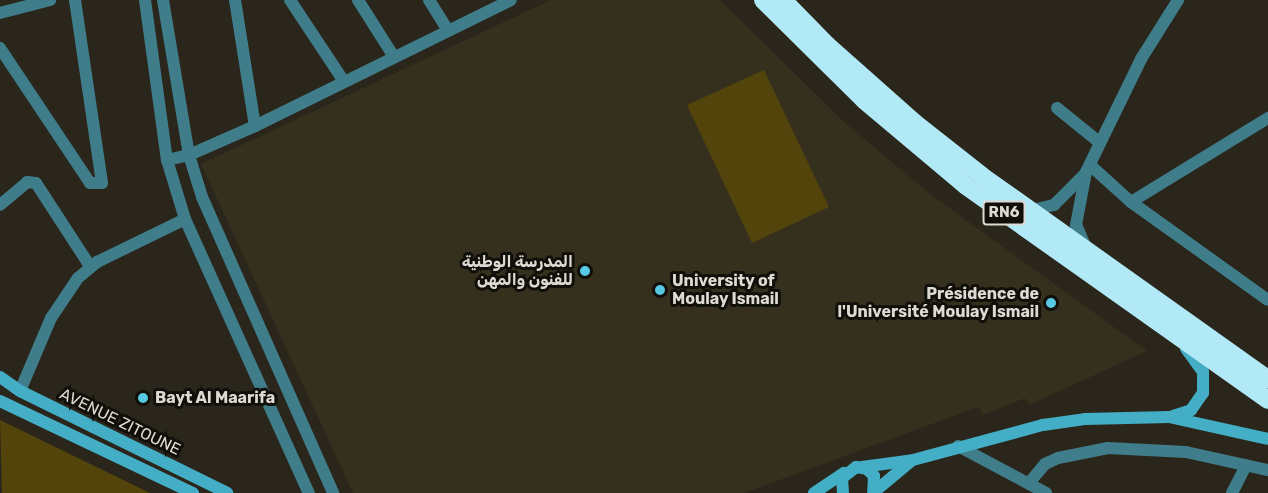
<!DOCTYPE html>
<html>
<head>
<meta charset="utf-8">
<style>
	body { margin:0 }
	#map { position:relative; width:1268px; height:493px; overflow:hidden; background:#2a261b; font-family:Rubik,Vazirmatn,sans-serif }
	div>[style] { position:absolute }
	.built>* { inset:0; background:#35301d }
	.green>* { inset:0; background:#53440c }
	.street>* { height:12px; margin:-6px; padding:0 6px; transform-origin:6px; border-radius:6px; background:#3f7d8b }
	.secondary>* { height:12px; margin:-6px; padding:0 6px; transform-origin:6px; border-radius:6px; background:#43aec5 }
	.highway>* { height:18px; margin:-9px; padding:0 9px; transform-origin:9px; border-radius:9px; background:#b1e9f7 }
	.dots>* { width:16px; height:16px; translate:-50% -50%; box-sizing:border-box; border:3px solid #110f0a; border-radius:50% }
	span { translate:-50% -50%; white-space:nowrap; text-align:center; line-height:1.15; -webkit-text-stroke:6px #110f0a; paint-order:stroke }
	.shield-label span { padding:2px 4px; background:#110f0a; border:2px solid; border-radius:4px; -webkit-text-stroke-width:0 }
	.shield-label { font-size:15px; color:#dddad3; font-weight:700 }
	.poi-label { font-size:16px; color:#dddad3; font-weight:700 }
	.right { translate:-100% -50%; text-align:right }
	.left { translate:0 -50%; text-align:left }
	.street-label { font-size:16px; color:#dddad3 }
</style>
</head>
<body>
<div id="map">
	<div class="built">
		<div style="clip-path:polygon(551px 0,720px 0,843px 121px,930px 194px,1147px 351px,1029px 405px,1025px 398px,983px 415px,978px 407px,744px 493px,353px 493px,201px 164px)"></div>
	</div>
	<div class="green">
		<div style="clip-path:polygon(764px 70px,829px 207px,752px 243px,687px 105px)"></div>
		<div style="clip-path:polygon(0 420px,150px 493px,2px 493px)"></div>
	</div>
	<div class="street">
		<div style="left:145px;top:0;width:162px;rotate:82.2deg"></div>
		<div style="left:167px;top:160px;width:62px;rotate:73deg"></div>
		<div style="left:185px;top:219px;width:301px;rotate:65.7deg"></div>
		<div style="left:163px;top:0;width:157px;rotate:80.5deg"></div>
		<div style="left:189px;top:155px;width:44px;rotate:72.8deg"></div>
		<div style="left:202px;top:197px;width:324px;rotate:66.1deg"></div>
		<div style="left:235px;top:0;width:128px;rotate:81deg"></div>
		<div style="left:290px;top:0;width:96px;rotate:56.5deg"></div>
		<div style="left:358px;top:0;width:67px;rotate:57.7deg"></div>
		<div style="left:429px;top:0;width:36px;rotate:58deg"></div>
		<div style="left:0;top:13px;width:52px;rotate:-14.6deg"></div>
		<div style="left:0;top:48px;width:162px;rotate:56.3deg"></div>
		<div style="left:90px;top:183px;width:12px"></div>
		<div style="left:102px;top:183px;width:185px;rotate:-98.4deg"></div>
		<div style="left:1057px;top:108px;width:54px;rotate:39deg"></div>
		<div style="left:167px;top:160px;width:23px;rotate:-13deg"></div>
		<div style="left:189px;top:155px;width:72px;rotate:-23.7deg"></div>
		<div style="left:255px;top:126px;width:285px;rotate:-26.2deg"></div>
		<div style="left:1090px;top:165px;width:55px;rotate:42.1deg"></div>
		<div style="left:1131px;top:202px;width:168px;rotate:35.6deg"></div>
		<div style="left:1131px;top:202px;width:161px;rotate:-31.5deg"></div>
		<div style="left:0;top:205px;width:35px;rotate:-40deg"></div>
		<div style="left:27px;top:182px;width:9px;rotate:6deg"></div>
		<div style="left:36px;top:183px;width:99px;rotate:57deg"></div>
		<div style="left:1032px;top:210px;width:23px;rotate:-13deg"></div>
		<div style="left:1054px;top:205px;width:42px;rotate:-45deg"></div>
		<div style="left:1086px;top:248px;width:25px;rotate:-113deg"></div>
		<div style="left:1076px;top:225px;width:54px;rotate:-79.3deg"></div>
		<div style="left:1086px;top:172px;width:126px;rotate:-64deg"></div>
		<div style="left:1141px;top:59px;width:70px;rotate:-57.9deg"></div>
		<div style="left:20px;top:391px;width:79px;rotate:-67deg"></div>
		<div style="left:51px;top:318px;width:48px;rotate:-56deg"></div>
		<div style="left:78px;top:278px;width:25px;rotate:-40deg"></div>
		<div style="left:97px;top:262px;width:98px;rotate:-26deg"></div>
		<div style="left:958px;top:446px;width:100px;rotate:28.1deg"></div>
		<div style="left:1029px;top:483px;width:25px;rotate:-50deg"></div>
		<div style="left:1045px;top:464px;width:14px;rotate:-25deg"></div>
		<div style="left:1058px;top:458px;width:51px;rotate:-11.3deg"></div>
		<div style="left:1108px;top:448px;width:78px;rotate:2.9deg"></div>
		<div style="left:1186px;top:452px;width:84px;rotate:12.4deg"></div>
		<div style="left:1232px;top:493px;width:31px;rotate:-63deg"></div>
	</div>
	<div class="secondary">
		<div style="left:0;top:377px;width:24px;rotate:35deg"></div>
		<div style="left:20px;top:391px;width:231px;rotate:26.2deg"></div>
		<div style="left:0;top:401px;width:214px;rotate:25.5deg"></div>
		<div style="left:1173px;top:416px;width:19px;rotate:-18deg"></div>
		<div style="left:1191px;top:410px;width:21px;rotate:-55deg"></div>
		<div style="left:1203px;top:393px;width:21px;rotate:-90deg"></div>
		<div style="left:1203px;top:372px;width:29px;rotate:-126deg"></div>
		<div style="left:862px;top:467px;width:51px;rotate:-7.8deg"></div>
		<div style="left:913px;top:460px;width:135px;rotate:-15.1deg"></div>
		<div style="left:1043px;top:425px;width:42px;rotate:-8.1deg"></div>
		<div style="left:1085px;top:419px;width:84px;rotate:-1.4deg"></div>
		<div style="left:1169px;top:417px;width:101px;rotate:12.5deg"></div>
		<div style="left:874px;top:492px;width:47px;rotate:-39.8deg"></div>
		<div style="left:814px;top:493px;width:36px;rotate:-34deg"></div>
		<div style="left:843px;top:493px;width:15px;rotate:-94deg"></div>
		<div style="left:842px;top:478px;width:18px;rotate:-38deg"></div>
		<div style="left:856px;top:467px;width:11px;rotate:10deg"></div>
		<div style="left:867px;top:469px;width:10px;rotate:45deg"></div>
		<div style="left:874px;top:476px;width:17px;rotate:93deg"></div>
	</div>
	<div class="highway">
		<div style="left:763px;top:0;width:142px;rotate:44.7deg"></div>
		<div style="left:864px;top:100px;width:133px;rotate:40.1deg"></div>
		<div style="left:966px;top:186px;width:370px;rotate:35.3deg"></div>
		<div style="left:783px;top:0;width:63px;rotate:45.6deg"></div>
		<div style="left:827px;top:45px;width:118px;rotate:41.6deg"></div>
		<div style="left:915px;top:123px;width:85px;rotate:38.3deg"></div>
		<div style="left:982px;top:176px;width:351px;rotate:35.4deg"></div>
	</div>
	<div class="dots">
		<div style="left:585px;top:271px;background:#57c9e2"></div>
		<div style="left:660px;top:290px;background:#57c9e2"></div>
		<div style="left:1051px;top:303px;background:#57c9e2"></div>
		<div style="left:143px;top:398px;background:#57c9e2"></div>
	</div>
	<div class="shield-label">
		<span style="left:1004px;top:213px">RN6</span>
	</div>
	<div class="poi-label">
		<span class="right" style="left:573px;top:271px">المدرسة الوطنية<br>للفنون والمهن</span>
		<span class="left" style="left:672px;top:290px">University of<br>Moulay Ismail</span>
		<span class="right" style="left:1039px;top:303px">Présidence de<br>l'Université Moulay Ismail</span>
		<span class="left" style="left:155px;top:398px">Bayt Al Maarifa</span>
	</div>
	<div class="street-label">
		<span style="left:120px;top:422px;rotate:26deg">AVENUE ZITOUNE</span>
	</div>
</div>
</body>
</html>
